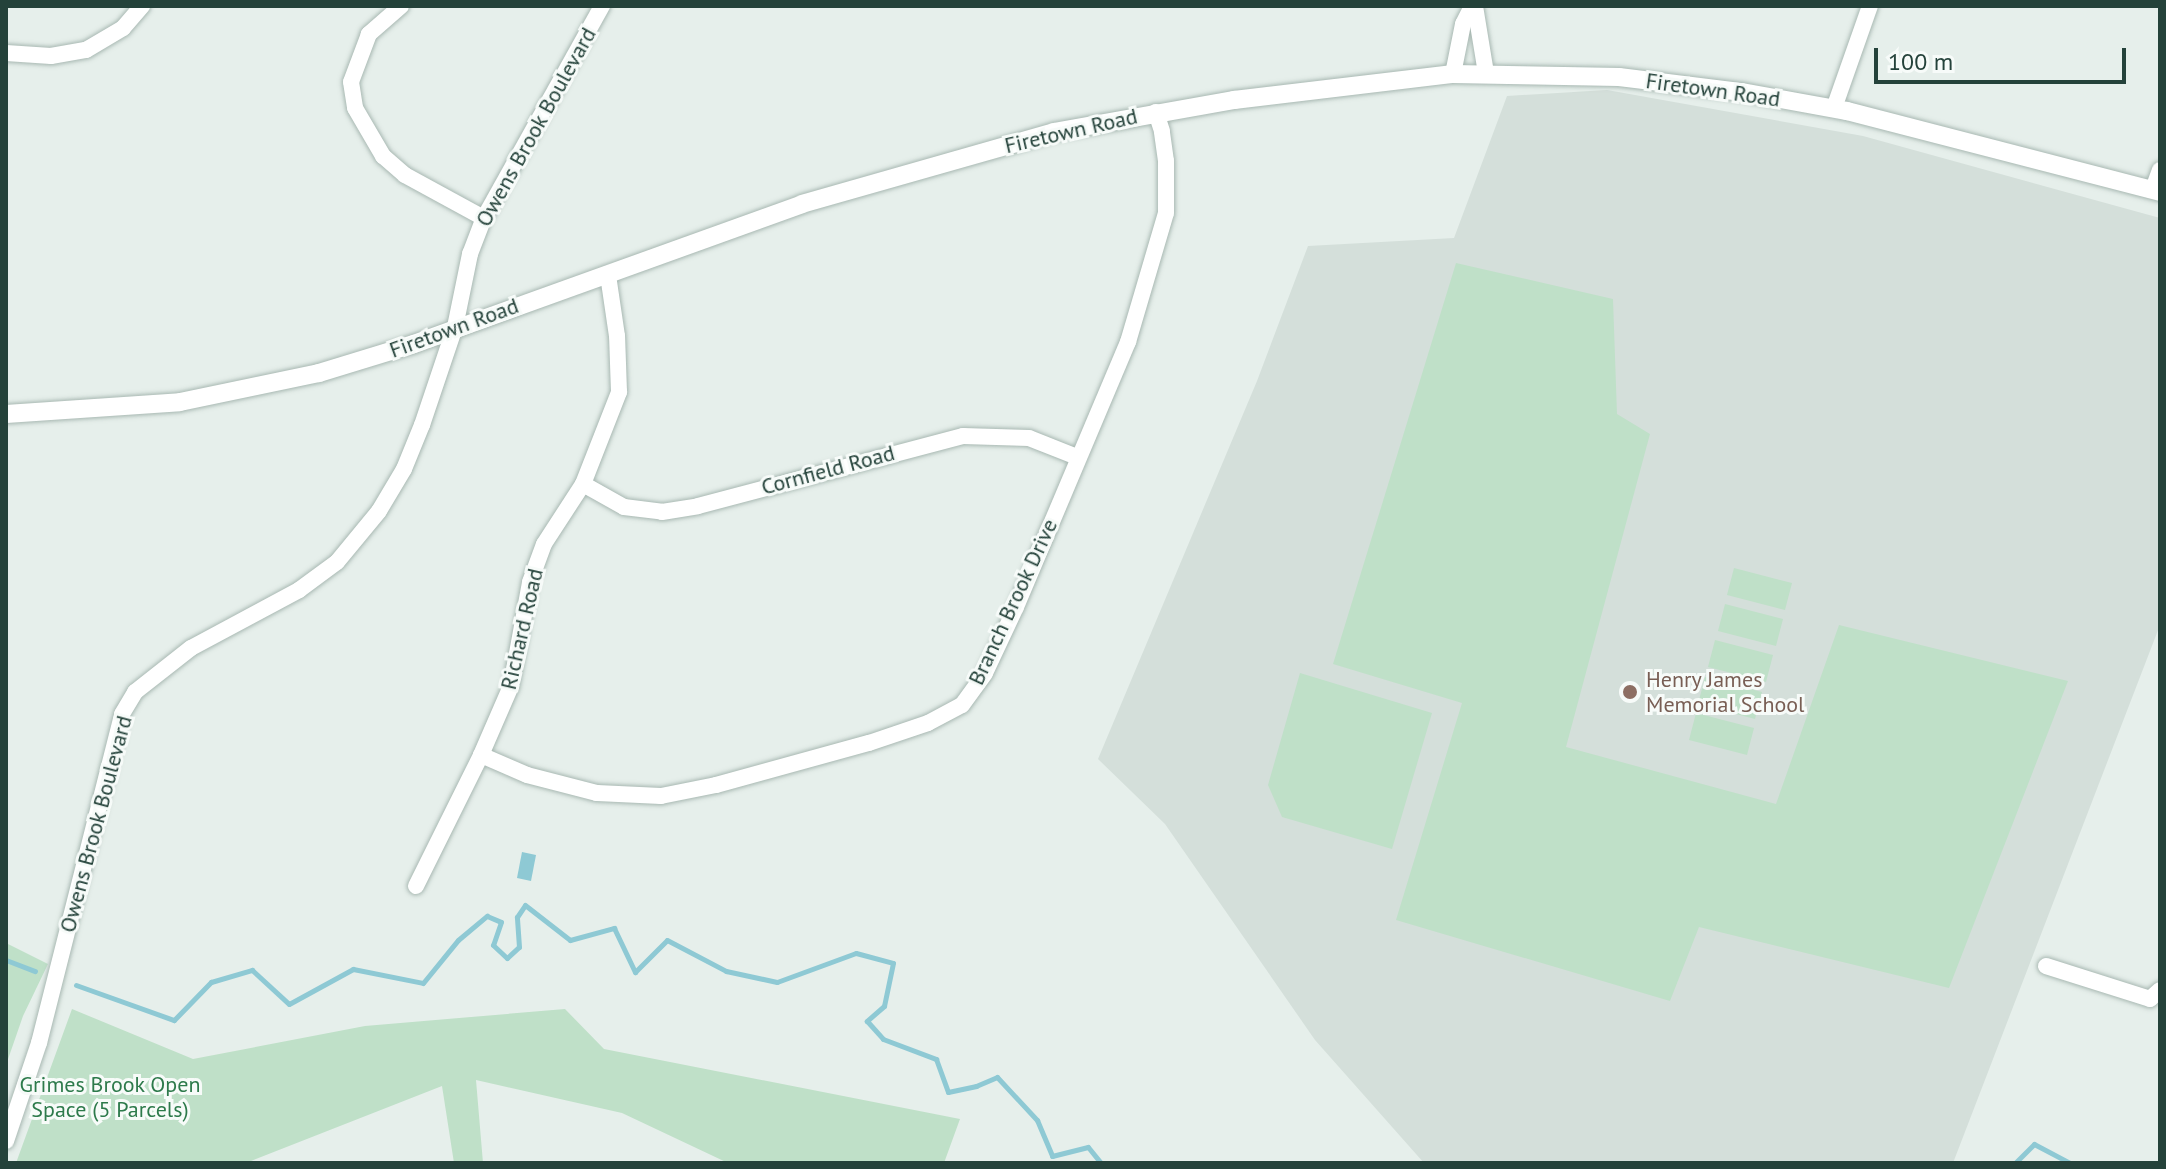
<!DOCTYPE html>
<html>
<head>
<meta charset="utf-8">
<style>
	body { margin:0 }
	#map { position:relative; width:2166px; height:1169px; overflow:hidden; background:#e6efeb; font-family:"PT Sans",sans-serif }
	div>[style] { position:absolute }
	.built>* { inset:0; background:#d4dfda }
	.green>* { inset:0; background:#bfe0c8 }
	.water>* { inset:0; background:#8ec9d4 }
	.stream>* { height:5px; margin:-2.5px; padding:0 2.5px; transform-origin:2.5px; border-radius:2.5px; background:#8ec9d4 }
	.roads { filter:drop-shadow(0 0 2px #a8b8b2) drop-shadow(0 0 2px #a8b8b2) }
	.minor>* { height:16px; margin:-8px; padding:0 8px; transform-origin:8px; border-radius:8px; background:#fff }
	.tertiary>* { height:18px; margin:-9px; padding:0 9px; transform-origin:9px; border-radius:9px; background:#fff }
	.dots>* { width:22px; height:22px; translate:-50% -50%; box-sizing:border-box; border:4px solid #f7fbf9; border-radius:50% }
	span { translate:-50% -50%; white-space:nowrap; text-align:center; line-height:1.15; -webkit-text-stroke:6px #f7fbf9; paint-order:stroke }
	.street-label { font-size:22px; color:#24423a }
	.education-label { font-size:22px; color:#785e54 }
	.left { translate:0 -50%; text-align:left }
	.park-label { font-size:22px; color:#2d7a4b }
	.frame { position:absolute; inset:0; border:8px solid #24423a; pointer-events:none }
	.scale { position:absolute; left:1874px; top:48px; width:252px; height:36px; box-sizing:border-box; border:4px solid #24423a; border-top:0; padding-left:10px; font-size:24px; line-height:28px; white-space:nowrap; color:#24423a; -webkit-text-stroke:6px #f7fbf9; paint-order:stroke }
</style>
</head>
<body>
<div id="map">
	<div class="built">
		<div style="clip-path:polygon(1607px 90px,1863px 136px,2160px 218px,2160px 625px,1953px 1163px,1424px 1163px,1315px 1040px,1165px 824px,1098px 759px,1257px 381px,1308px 246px,1454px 238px,1507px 96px)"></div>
	</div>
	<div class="green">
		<div style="clip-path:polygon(1456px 263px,1613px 299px,1617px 414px,1650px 434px,1566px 747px,1776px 804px,1839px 625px,2068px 681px,1949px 988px,1699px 927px,1670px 1001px,1396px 920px,1462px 703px,1333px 664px)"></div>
		<div style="clip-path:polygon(1734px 568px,1792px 583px,1785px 610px,1727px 595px)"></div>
		<div style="clip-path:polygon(1725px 604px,1783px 619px,1776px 646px,1718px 631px)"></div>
		<div style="clip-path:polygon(1715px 640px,1773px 655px,1766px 682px,1708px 667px)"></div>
		<div style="clip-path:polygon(1300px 673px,1432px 713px,1392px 849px,1282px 817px,1268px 785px)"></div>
		<div style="clip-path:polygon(1705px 677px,1762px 692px,1755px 719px,1698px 704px)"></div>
		<div style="clip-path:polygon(1696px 713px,1754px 728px,1747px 755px,1689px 740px)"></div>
		<div style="clip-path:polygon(6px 943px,48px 964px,23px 1016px,6px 1065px)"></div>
		<div style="clip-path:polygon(72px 1009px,193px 1059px,365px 1026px,565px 1009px,604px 1049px,960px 1119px,944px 1163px,728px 1163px,622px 1113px,476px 1080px,483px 1163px,454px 1163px,442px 1086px,246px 1163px,16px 1163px)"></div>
	</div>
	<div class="water">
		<div style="clip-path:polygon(522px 852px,536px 855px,531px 881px,517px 878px)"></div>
	</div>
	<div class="stream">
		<div style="left:6px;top:960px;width:31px;rotate:21deg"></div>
		<div style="left:76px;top:985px;width:104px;rotate:19.7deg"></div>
		<div style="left:174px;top:1020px;width:53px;rotate:-45.8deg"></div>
		<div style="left:211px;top:982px;width:43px;rotate:-16.3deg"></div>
		<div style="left:252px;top:970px;width:50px;rotate:42.6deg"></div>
		<div style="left:289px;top:1004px;width:73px;rotate:-28.7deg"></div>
		<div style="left:353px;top:969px;width:71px;rotate:11.3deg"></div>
		<div style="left:423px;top:983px;width:55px;rotate:-50.9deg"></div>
		<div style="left:458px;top:940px;width:38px;rotate:-40deg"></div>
		<div style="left:487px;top:916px;width:15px;rotate:23deg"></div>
		<div style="left:501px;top:922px;width:24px;rotate:109deg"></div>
		<div style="left:493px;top:945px;width:19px;rotate:43deg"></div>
		<div style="left:507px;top:958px;width:16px;rotate:-43deg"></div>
		<div style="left:519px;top:947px;width:30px;rotate:-94deg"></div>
		<div style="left:517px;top:917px;width:14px;rotate:-56deg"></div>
		<div style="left:525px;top:905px;width:57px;rotate:37.9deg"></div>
		<div style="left:570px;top:940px;width:46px;rotate:-15.3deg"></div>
		<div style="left:614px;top:928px;width:49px;rotate:64.5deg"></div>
		<div style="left:635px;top:972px;width:45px;rotate:-45deg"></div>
		<div style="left:667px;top:940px;width:67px;rotate:27.7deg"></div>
		<div style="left:726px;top:971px;width:52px;rotate:12.2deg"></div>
		<div style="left:777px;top:982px;width:84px;rotate:-20.2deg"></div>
		<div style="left:856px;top:953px;width:38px;rotate:15deg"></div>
		<div style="left:893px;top:963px;width:44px;rotate:101.8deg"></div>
		<div style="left:884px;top:1006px;width:23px;rotate:139deg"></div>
		<div style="left:867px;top:1021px;width:24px;rotate:48deg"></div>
		<div style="left:883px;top:1039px;width:57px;rotate:20.7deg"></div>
		<div style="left:936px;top:1059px;width:35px;rotate:70deg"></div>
		<div style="left:948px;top:1092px;width:29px;rotate:-12deg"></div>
		<div style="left:976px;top:1086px;width:23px;rotate:-23deg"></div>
		<div style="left:997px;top:1077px;width:59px;rotate:47.1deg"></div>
		<div style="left:1037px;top:1120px;width:39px;rotate:67deg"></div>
		<div style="left:1052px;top:1156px;width:37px;rotate:-14deg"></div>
		<div style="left:1088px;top:1147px;width:21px;rotate:51deg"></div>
		<div style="left:1937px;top:1163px;width:3px"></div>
		<div style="left:2015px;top:1163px;width:27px;rotate:-45deg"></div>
		<div style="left:2034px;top:1144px;width:41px;rotate:27.8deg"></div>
	</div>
	<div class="roads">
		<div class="minor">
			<div style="left:401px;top:6px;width:43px;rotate:138.8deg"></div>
			<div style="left:369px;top:34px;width:51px;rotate:110.6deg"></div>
			<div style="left:351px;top:82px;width:26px;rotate:81deg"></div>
			<div style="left:355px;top:108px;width:56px;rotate:59.7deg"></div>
			<div style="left:383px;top:156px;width:29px;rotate:41deg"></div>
			<div style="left:405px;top:175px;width:90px;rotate:28.6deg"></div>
			<div style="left:1475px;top:6px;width:68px;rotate:80.7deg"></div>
			<div style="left:6px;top:53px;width:45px;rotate:3.8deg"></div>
			<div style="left:51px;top:56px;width:36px;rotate:-10deg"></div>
			<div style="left:86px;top:50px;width:43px;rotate:-30.7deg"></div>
			<div style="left:123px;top:28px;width:29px;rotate:-49deg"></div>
			<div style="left:1453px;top:74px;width:51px;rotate:-78.7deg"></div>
			<div style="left:1463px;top:24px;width:20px;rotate:-63deg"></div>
			<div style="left:1834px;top:108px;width:108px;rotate:-70.6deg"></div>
			<div style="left:2153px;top:189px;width:20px;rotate:-70deg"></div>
			<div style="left:583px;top:484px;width:47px;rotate:29.3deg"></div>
			<div style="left:624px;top:507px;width:38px;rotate:7deg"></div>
			<div style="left:662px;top:512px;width:36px;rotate:-9deg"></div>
			<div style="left:698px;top:506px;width:274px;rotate:-14.8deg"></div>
			<div style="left:963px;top:436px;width:66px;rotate:1.7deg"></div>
			<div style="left:1029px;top:438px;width:52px;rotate:21.6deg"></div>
			<div style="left:481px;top:755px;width:50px;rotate:23.5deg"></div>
			<div style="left:527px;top:775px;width:72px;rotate:14.4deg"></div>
			<div style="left:597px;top:793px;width:64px;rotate:2.7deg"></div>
			<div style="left:661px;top:796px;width:56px;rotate:-11.3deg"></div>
			<div style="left:716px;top:785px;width:159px;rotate:-15.4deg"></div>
			<div style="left:869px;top:743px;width:62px;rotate:-18.7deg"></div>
			<div style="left:928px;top:723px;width:38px;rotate:-28deg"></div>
			<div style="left:962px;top:705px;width:39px;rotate:-54deg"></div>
			<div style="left:985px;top:673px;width:73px;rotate:-64.8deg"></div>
			<div style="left:1016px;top:607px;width:288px;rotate:-67.1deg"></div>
			<div style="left:1128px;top:342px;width:134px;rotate:-73.6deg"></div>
			<div style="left:1166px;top:213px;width:52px;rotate:-90deg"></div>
			<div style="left:1166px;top:161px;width:30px;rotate:-98deg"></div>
			<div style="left:1162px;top:131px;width:20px;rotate:-108deg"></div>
			<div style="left:416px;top:886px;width:146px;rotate:-63.6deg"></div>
			<div style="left:481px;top:755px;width:75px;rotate:-66.5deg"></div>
			<div style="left:511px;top:686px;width:106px;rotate:-79.6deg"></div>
			<div style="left:530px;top:582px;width:40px;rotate:-69.8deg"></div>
			<div style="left:544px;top:544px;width:72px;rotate:-57deg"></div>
			<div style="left:583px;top:484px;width:99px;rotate:-68.6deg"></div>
			<div style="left:619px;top:392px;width:56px;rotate:-92deg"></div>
			<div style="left:617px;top:336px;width:62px;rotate:-98.4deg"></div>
			<div style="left:2046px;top:966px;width:109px;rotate:17.6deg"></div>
			<div style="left:2150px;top:999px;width:13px;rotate:-42deg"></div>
			<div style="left:6px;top:1141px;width:103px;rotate:-71.4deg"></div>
			<div style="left:39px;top:1043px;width:339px;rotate:-75.8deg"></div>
			<div style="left:122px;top:714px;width:26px;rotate:-59deg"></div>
			<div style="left:135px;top:692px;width:71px;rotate:-38.2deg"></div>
			<div style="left:191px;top:648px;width:123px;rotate:-28.2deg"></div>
			<div style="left:299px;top:590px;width:47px;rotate:-36.4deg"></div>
			<div style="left:337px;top:562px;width:66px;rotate:-50.5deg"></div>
			<div style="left:379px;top:511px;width:49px;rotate:-59.2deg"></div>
			<div style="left:404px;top:469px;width:48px;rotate:-67.8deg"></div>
			<div style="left:422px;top:425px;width:103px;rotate:-71.4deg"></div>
			<div style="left:455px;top:327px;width:75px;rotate:-78.4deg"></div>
			<div style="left:470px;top:254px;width:39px;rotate:-69deg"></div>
			<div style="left:484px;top:218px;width:243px;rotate:-60.9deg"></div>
		</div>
		<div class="tertiary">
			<div style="left:6px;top:414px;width:174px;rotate:-3.9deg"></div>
			<div style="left:180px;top:402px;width:142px;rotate:-11.8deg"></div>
			<div style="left:319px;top:373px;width:99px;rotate:-17deg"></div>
			<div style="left:414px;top:344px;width:412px;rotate:-19.8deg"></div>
			<div style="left:802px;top:204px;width:262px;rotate:-15.9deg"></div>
			<div style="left:1054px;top:132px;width:183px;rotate:-10.1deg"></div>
			<div style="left:1234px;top:100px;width:221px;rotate:-6.8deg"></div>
			<div style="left:1453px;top:74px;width:166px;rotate:1deg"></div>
			<div style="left:1619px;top:77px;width:124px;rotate:7deg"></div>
			<div style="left:1742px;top:92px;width:107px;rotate:10.3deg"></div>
			<div style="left:1847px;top:111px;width:323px;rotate:14.5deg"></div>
		</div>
	</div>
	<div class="dots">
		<div style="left:1630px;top:692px;background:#8d6e63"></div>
	</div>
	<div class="street-label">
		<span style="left:1713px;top:90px;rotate:8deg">Firetown Road</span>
		<span style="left:536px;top:127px;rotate:-61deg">Owens Brook Boulevard</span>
		<span style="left:1071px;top:131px;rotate:-13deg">Firetown Road</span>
		<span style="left:454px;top:328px;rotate:-20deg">Firetown Road</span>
		<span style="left:828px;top:470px;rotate:-15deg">Cornfield Road</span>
		<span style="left:1013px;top:602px;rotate:-65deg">Branch Brook Drive</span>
		<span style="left:522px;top:629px;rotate:-77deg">Richard Road</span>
		<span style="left:96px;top:824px;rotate:-75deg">Owens Brook Boulevard</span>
	</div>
	<div class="education-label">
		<span class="left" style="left:1646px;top:692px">Henry James<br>Memorial School</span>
	</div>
	<div class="park-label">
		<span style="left:110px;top:1097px">Grimes Brook Open<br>Space (5 Parcels)</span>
	</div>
	<div class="frame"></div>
	<div class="scale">100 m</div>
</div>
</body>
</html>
